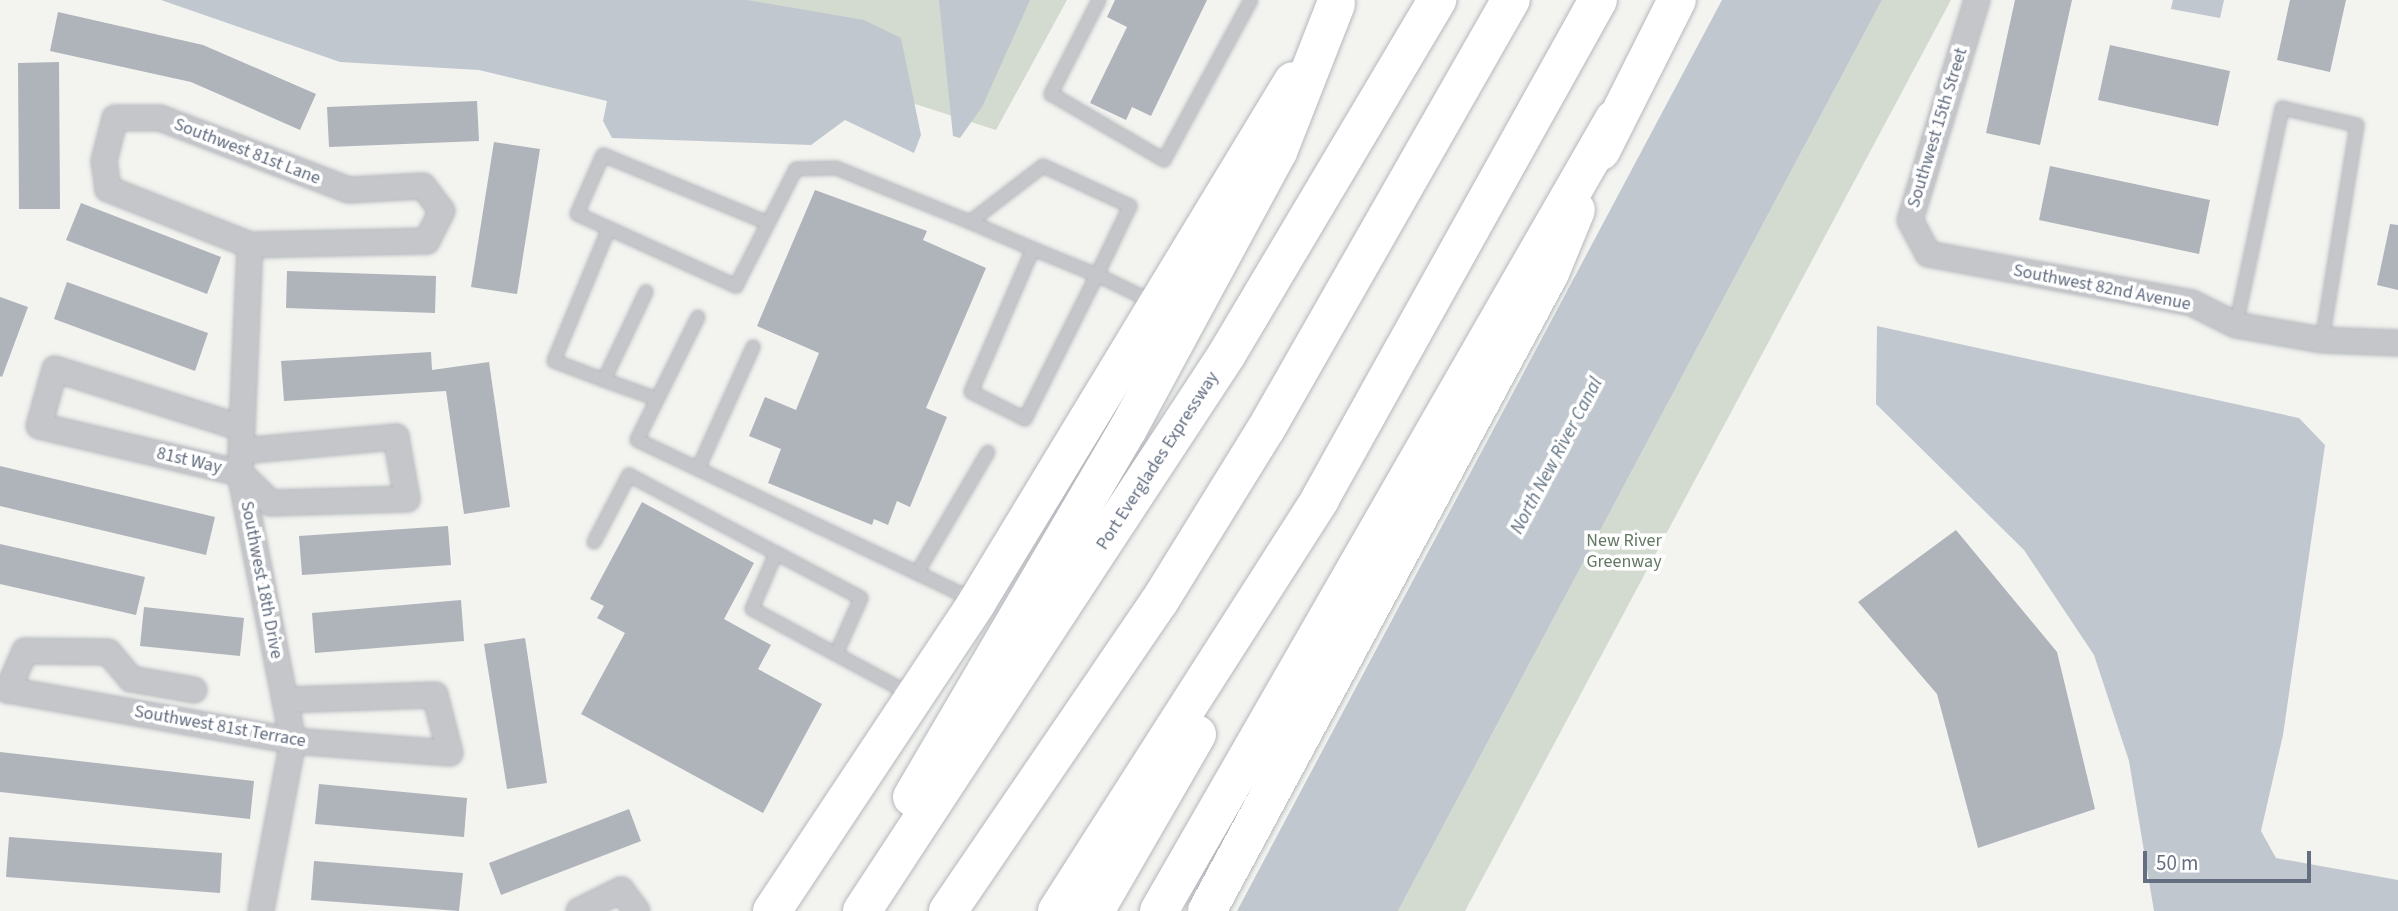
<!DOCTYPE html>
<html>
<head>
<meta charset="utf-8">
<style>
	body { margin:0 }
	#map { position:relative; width:2398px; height:911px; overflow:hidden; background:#f3f4f0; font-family:"Source Sans 3",sans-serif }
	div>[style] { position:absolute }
	.green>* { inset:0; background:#d3dbd1 }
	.water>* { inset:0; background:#c0c7ce }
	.building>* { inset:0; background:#afb3ba }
	.roads { filter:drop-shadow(0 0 2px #b4b7bc) drop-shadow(0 0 2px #b4b7bc) }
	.service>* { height:12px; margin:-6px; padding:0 6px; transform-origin:6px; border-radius:6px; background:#c4c6ca }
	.minor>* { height:24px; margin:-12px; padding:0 12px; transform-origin:12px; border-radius:12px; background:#c4c6ca }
	.primary>* { height:38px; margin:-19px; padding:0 19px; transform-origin:19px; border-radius:19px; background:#fff }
	.motorway>* { height:38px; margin:-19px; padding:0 19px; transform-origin:19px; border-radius:19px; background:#fff }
	span { translate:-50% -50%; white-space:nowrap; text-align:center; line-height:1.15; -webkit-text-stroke:7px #fff; paint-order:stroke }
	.street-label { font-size:18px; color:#636e81 }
	.park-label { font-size:18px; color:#627862 }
	.water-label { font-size:19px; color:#647585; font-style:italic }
	.scale { position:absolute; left:2143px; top:851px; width:168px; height:32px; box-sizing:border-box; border:4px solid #636e81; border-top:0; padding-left:9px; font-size:21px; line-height:24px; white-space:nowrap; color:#636e81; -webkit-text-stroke:5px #fff; paint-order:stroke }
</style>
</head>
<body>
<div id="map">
	<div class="green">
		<div style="clip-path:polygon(244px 0,1067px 0,996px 130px,862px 87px)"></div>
		<div style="clip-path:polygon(1882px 0,1951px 0,1465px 911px,1398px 911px)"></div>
	</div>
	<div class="water">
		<div style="clip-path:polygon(161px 0,747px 0,864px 20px,901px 38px,921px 135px,914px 153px,845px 120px,811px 145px,612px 138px,603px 121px,607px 101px,479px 70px,340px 62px)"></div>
		<div style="clip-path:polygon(939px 0,1030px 0,982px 107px,960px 138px,953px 136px)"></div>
		<div style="clip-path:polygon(1722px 0,1882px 0,1398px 911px,1237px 911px)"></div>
		<div style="clip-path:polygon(2173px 0,2224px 0,2220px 18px,2171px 9px)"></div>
		<div style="clip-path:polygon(1877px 326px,2299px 418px,2325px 445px,2283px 735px,2261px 831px,2276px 858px,2398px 880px,2398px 911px,2154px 911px,2129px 761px,2094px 655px,2024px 550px,1876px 404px)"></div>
	</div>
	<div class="building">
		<div style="clip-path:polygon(1115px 0,1207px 0,1151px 116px,1132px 107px,1126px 120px,1090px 103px,1127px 27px,1107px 17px)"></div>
		<div style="clip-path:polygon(2015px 0,2072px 0,2040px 145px,1986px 133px)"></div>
		<div style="clip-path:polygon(2290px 0,2346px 0,2330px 72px,2277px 60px)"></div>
		<div style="clip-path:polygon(58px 12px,203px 45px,316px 94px,300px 130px,191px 82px,50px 51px)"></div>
		<div style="clip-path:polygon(2110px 45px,2230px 71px,2218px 126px,2098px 100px)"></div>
		<div style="clip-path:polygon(59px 62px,60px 209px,19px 209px,18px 63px)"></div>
		<div style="clip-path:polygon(477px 101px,479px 141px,329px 147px,327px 107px)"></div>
		<div style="clip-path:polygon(494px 142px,540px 149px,517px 294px,471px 287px)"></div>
		<div style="clip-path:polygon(2050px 166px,2210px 200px,2199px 254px,2039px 220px)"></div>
		<div style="clip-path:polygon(815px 190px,927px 231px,923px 240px,986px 268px,926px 408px,947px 417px,910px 507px,897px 501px,888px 525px,874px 519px,872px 525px,768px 483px,781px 449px,749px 436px,765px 397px,796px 410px,819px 353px,757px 326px)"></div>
		<div style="clip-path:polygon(81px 203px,221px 257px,207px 294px,66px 240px)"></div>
		<div style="clip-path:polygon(2390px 224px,2398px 225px,2398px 290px,2377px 285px)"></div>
		<div style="clip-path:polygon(287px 271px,436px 276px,435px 313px,286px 308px)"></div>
		<div style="clip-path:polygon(67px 282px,208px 333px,195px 371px,54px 319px)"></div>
		<div style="clip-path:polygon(0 297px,28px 307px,2px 377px,0 376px)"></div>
		<div style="clip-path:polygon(431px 352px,432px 370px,489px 362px,510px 507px,464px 514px,446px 391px,284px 401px,281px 361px)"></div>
		<div style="clip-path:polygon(0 466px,215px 517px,206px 555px,0 506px)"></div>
		<div style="clip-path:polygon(642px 502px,754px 563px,724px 619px,771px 645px,758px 669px,822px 704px,763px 813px,581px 714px,625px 633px,597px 618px,604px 606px,590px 599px)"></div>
		<div style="clip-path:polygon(448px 526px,451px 565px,302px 575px,299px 536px)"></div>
		<div style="clip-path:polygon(1956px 530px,2057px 652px,2095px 809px,1978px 848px,1937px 694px,1858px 602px)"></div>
		<div style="clip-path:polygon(0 544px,145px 577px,136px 615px,0 584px)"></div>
		<div style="clip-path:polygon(461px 600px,464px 641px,315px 653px,312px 613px)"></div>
		<div style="clip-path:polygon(144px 607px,244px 618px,240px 656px,140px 646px)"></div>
		<div style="clip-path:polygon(525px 638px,547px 783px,507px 789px,484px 644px)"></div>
		<div style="clip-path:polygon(0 752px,254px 781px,250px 819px,0 792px)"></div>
		<div style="clip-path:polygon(319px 784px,467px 798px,464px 837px,315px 824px)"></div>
		<div style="clip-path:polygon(629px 809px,641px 841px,501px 895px,489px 863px)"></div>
		<div style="clip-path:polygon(9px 837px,222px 853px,220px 893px,6px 877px)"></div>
		<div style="clip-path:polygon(314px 861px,463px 873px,459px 911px,311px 900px)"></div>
	</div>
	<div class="roads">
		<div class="service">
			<div style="left:1099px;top:0;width:106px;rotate:117.1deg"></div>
			<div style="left:1051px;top:94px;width:131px;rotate:30.3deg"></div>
			<div style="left:1164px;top:160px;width:182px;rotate:-61.5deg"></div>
			<div style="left:970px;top:222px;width:69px;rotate:23.2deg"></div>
			<div style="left:1033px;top:249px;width:69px;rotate:22.1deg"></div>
			<div style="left:1097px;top:275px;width:161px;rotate:116.6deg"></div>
			<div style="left:1025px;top:419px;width:60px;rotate:-153.4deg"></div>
			<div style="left:971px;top:392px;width:156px;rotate:-66.6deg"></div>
			<div style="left:768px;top:223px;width:178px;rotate:-157.6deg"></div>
			<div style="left:603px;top:155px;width:64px;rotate:113.8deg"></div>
			<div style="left:577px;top:214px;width:175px;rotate:24.4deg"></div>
			<div style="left:736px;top:286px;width:131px;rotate:-62.9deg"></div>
			<div style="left:796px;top:169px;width:40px;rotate:-1.4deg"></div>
			<div style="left:836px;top:168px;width:144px;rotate:21.9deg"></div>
			<div style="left:970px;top:222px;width:92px;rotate:-37.5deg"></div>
			<div style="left:1043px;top:166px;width:96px;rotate:24.7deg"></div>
			<div style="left:1130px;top:206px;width:76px;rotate:115.6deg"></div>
			<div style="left:1097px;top:275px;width:64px;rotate:25.8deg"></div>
			<div style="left:609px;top:228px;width:144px;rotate:112.5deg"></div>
			<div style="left:554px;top:361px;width:53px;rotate:20.8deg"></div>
			<div style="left:604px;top:380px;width:98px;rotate:-64.5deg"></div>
			<div style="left:698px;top:317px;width:137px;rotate:116.4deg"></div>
			<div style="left:637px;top:440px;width:373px;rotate:25.4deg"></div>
			<div style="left:2236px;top:325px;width:222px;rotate:-78deg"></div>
			<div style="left:2282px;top:108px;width:77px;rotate:12.8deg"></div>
			<div style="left:2357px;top:125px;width:218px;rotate:99.2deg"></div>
			<div style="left:604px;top:380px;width:56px;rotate:19.7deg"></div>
			<div style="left:698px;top:469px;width:134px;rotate:-65.7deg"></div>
			<div style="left:594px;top:542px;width:76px;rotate:-62.4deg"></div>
			<div style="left:629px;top:475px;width:166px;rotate:28deg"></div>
			<div style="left:917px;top:573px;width:140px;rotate:-59.6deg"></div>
			<div style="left:836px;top:654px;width:61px;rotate:-65.9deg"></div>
			<div style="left:861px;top:598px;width:96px;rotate:-152.1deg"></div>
			<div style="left:776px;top:553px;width:61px;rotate:113.2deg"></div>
			<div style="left:752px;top:609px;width:182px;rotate:28.3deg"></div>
		</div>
		<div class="minor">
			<div style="left:1977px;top:0;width:230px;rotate:106.9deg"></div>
			<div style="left:1910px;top:220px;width:38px;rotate:62deg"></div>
			<div style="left:1928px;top:254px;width:269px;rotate:10.5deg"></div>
			<div style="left:2192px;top:303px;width:49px;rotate:26.6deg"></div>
			<div style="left:2236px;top:325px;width:87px;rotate:9.9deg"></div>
			<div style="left:2322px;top:340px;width:76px;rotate:2.3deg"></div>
			<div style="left:115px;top:118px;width:45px"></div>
			<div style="left:160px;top:118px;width:202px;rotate:20.9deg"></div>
			<div style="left:349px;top:190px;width:74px;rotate:-3.1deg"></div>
			<div style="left:423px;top:186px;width:31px;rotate:53deg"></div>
			<div style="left:442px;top:211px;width:34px;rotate:117deg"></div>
			<div style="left:427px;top:241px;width:177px;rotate:178.7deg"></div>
			<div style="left:250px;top:245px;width:153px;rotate:-158.5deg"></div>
			<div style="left:108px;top:189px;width:28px;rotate:-98deg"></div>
			<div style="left:104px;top:161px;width:44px;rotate:-75.7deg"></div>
			<div style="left:250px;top:245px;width:228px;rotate:92.5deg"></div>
			<div style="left:240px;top:473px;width:273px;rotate:78.8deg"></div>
			<div style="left:293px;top:741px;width:173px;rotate:100.7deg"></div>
			<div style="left:241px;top:451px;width:156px;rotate:-5.2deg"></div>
			<div style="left:396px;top:437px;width:63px;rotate:79.9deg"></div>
			<div style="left:407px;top:499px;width:136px;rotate:178.3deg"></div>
			<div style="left:271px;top:503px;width:43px;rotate:-135.9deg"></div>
			<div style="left:240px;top:473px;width:206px;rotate:-166.8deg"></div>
			<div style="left:39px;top:426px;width:59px;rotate:-74.3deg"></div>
			<div style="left:55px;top:369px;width:196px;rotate:17.5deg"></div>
			<div style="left:194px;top:690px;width:64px;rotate:-170.1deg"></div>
			<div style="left:131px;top:679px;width:35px;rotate:-130deg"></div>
			<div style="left:108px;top:652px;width:83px;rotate:-179.3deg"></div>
			<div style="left:25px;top:651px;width:43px;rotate:113.6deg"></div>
			<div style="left:8px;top:690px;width:290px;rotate:10.1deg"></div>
			<div style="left:293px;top:741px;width:157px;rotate:4.4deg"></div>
			<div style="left:450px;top:753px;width:60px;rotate:-104.5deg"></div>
			<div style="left:435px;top:695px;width:150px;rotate:178.1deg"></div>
			<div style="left:579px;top:911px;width:47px;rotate:-26.6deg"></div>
			<div style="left:621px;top:890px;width:26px;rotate:53deg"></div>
		</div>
		<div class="primary">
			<div style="left:1601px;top:151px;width:169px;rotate:-63.3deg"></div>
			<div style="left:772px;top:911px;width:371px;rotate:-56.4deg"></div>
			<div style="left:977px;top:602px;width:609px;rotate:-58.76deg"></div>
			<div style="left:1207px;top:911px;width:724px;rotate:-61.74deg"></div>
			<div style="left:1550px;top:273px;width:68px;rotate:-67.6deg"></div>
		</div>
		<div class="motorway">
			<div style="left:912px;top:797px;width:427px;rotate:-59.6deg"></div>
			<div style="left:1128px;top:429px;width:315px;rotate:-61.6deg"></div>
			<div style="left:1278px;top:152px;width:159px;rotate:-68.6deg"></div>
			<div style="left:862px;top:911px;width:666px;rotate:-56.76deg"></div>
			<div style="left:1227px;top:354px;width:412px;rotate:-59.3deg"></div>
			<div style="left:948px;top:911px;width:374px;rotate:-55.7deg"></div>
			<div style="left:1159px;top:602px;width:203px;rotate:-58.3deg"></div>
			<div style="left:1266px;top:429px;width:494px;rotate:-60.3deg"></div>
			<div style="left:1057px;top:911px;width:489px;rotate:-57.4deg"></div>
			<div style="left:1320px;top:499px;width:571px;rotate:-60.88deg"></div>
			<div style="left:1095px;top:911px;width:204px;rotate:-60deg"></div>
			<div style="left:1159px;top:911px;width:913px;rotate:-60.12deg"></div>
		</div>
	</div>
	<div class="street-label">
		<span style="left:1938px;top:128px;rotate:-73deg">Southwest 15th Street</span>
		<span style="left:247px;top:152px;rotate:21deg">Southwest 81st Lane</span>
		<span style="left:2102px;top:288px;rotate:11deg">Southwest 82nd Avenue</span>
		<span style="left:189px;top:461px;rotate:13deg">81st Way</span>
		<span style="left:1158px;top:461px;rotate:-57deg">Port Everglades Expressway</span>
		<span style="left:261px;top:580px;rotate:79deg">Southwest 18th Drive</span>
		<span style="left:220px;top:727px;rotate:10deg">Southwest 81st Terrace</span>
	</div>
	<div class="park-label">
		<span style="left:1624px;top:552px">New River<br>Greenway</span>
	</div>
	<div class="water-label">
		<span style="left:1557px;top:456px;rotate:-62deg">North New River Canal</span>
	</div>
	<div class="scale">50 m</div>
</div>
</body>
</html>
